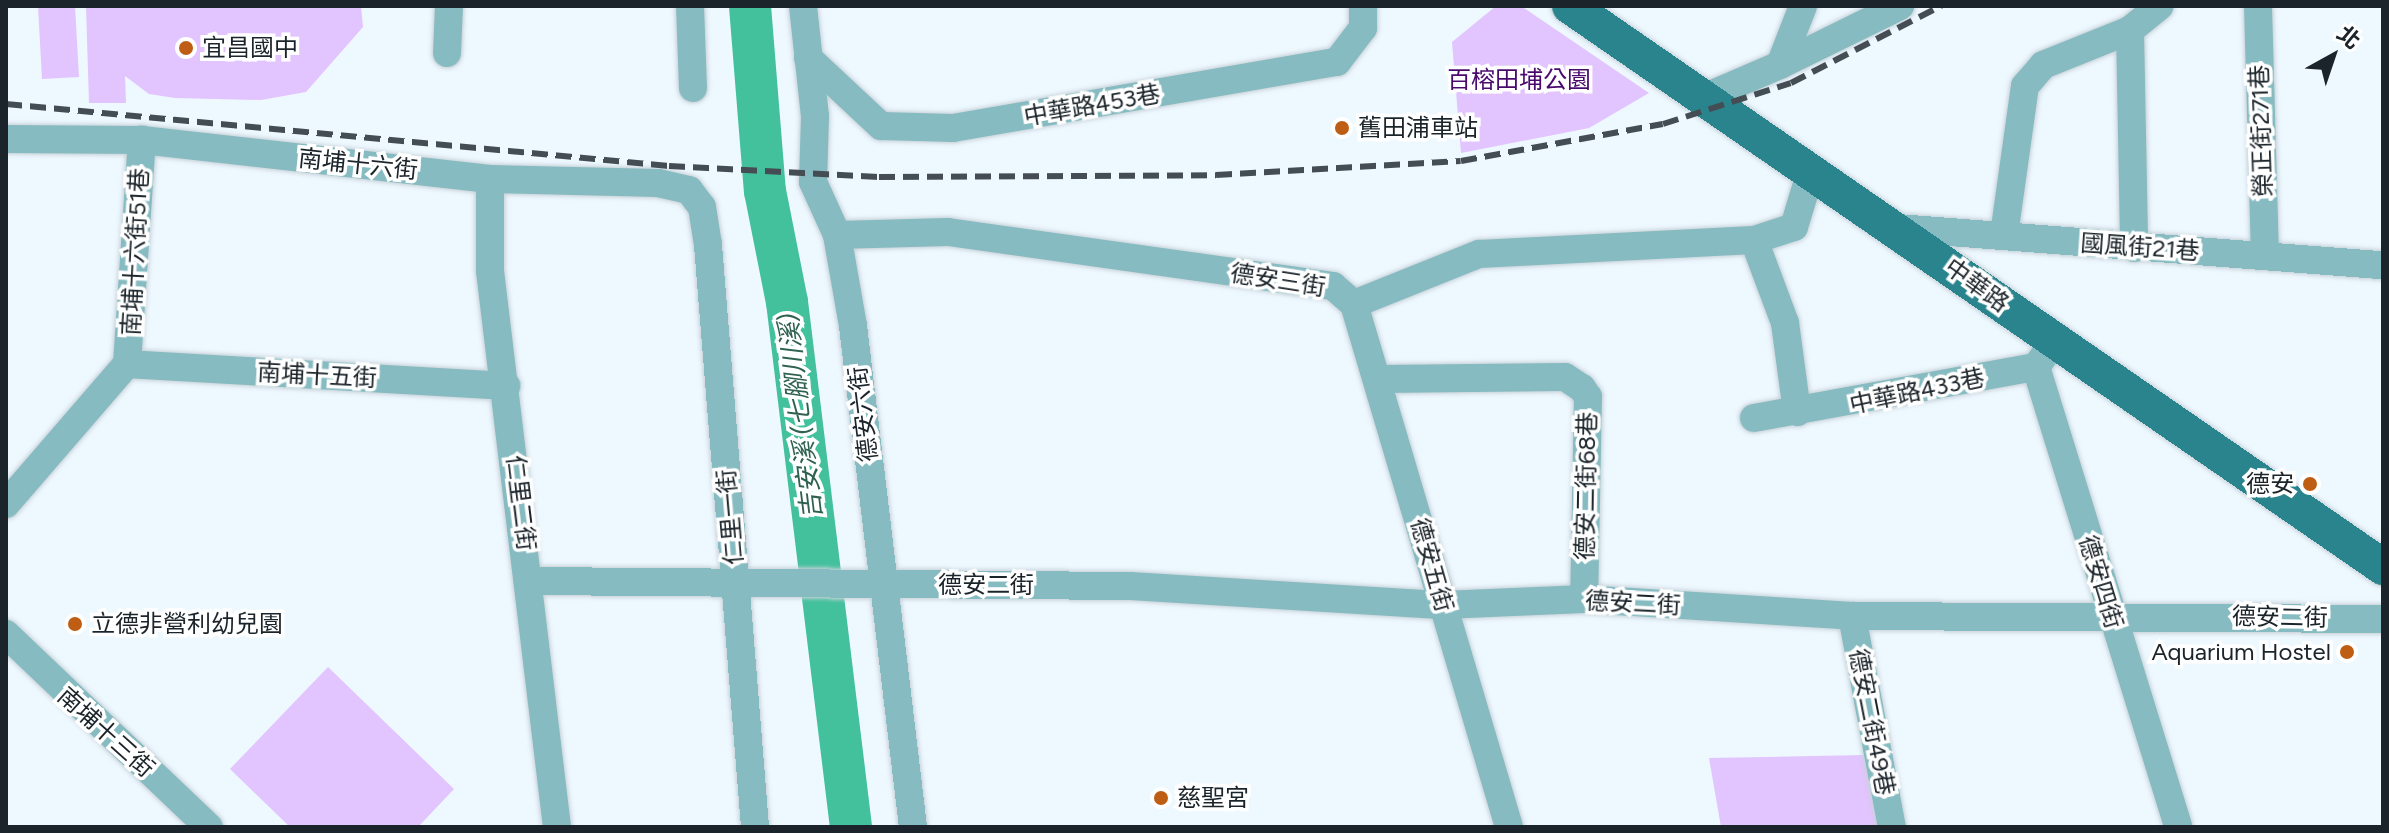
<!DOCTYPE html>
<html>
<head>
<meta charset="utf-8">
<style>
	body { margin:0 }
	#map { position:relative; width:2389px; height:833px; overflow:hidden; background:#eef8ff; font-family:Figtree,"Noto Sans TC",sans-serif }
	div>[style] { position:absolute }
	.green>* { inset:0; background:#e2c4fe }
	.river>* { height:42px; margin:-21px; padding:0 21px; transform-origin:21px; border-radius:21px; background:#42c19c }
	.roads { filter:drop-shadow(0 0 2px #c8d2d9) drop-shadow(0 0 2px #c8d2d9) }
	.minor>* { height:28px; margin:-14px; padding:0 14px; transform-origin:14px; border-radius:14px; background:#86bbc1 }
	.major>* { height:36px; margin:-18px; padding:0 18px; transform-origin:18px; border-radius:18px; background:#29848d }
	.rail>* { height:6px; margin-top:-3px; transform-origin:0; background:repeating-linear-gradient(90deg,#444d53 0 16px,transparent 0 24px) }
	.dots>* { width:22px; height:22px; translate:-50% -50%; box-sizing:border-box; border:4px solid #fff; border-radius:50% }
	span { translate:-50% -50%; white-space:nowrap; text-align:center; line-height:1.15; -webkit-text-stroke:7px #fff; paint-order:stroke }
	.poi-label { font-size:24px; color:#1b242a }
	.left { translate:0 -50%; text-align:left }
	.right { translate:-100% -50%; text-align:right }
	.park-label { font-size:24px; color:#49096d }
	.street-label { font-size:24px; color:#1b242a }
	.water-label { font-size:26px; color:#2e6150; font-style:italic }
	.frame { position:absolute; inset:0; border:8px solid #1b242a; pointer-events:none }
	.north { position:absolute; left:2293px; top:16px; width:80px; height:80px; -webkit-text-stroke:6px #fff; paint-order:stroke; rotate:40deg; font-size:22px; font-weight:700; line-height:32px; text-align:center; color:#1b242a }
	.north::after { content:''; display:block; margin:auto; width:28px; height:36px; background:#1b242a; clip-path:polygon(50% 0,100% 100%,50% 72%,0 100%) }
</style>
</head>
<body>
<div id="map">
	<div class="green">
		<div style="clip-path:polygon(38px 6px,75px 6px,79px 77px,42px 79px)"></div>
		<div style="clip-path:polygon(86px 6px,361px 6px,363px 27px,306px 92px,261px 100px,175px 98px,149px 94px,125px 76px,126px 103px,89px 103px)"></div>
		<div style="clip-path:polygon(1496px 6px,1521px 6px,1649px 93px,1589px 128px,1461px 153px,1452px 42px)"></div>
		<div style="clip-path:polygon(328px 667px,454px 789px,418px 827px,290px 827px,230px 769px)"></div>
		<div style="clip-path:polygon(1865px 755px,1878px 827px,1721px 827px,1709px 758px)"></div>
	</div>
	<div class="river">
		<div style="left:750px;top:6px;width:186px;rotate:85.4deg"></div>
		<div style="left:765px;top:191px;width:113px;rotate:78.8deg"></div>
		<div style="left:787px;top:302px;width:529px;rotate:83.05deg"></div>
	</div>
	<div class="roads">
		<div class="minor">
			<div style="left:690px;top:6px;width:82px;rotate:87.9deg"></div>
			<div style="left:803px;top:6px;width:111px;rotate:83.8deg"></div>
			<div style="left:815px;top:116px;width:66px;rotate:91.7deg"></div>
			<div style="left:813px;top:182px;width:58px;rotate:65.6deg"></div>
			<div style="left:837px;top:235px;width:92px;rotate:80deg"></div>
			<div style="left:853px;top:326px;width:505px;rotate:83.17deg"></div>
			<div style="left:2258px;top:6px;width:249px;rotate:88.4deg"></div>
			<div style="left:2130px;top:30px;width:218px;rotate:88.9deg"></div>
			<div style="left:447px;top:53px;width:47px;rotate:-87.6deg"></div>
			<div style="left:808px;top:58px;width:100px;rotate:43deg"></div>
			<div style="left:881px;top:126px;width:72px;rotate:1.6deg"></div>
			<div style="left:953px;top:128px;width:390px;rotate:-9.8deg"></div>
			<div style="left:1337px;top:62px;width:43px;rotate:-52.6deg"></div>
			<div style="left:1363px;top:28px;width:22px;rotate:-90deg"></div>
			<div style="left:1780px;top:65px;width:134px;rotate:-26.2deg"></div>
			<div style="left:1703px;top:98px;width:84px;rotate:-23.2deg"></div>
			<div style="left:1780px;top:65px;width:63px;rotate:-68.7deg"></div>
			<div style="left:6px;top:139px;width:136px;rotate:0.4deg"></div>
			<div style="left:142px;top:140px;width:350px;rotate:6.4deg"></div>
			<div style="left:490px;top:179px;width:168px;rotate:1.4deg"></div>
			<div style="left:658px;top:183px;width:32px;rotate:13deg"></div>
			<div style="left:689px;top:190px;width:21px;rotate:53deg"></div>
			<div style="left:702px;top:207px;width:38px;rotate:81deg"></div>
			<div style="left:708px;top:245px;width:584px;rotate:85.38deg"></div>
			<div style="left:490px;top:179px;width:92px;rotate:90deg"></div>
			<div style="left:490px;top:271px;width:560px;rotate:83.13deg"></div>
			<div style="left:1898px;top:228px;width:486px;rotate:4.4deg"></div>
			<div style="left:837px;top:235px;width:111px;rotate:-1.5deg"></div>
			<div style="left:948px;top:232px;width:389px;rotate:8deg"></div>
			<div style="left:1333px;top:286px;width:28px;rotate:41deg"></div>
			<div style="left:1354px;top:304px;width:135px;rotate:-21.8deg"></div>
			<div style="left:1479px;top:254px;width:275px;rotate:-2.9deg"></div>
			<div style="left:1754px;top:240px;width:42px;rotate:-18deg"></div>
			<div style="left:1794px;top:227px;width:55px;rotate:-73.2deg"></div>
			<div style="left:2004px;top:235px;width:150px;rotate:-82deg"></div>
			<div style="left:2025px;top:86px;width:28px;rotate:-49deg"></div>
			<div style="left:2043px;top:65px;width:94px;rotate:-21.9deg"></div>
			<div style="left:2130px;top:30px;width:38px;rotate:-39deg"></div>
			<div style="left:1754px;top:240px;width:89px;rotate:69.5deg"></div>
			<div style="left:1785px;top:323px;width:90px;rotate:82.3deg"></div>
			<div style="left:1354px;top:304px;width:545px;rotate:73.49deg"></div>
			<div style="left:2055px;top:340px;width:33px;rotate:125deg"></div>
			<div style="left:2036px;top:367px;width:481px;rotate:72.8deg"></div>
			<div style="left:127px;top:364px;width:380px;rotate:3.3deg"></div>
			<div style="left:127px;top:364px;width:225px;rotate:-86.2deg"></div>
			<div style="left:1380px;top:379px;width:185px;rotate:-0.6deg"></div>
			<div style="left:1565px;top:377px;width:20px;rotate:33deg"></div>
			<div style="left:1582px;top:388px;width:11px;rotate:56deg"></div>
			<div style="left:1588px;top:397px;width:202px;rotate:91.1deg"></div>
			<div style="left:1754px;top:418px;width:287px;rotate:-10.3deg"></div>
			<div style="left:6px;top:504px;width:185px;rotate:-49.2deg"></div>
			<div style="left:531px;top:581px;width:599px;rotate:0.48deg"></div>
			<div style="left:1130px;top:586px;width:314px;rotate:3.5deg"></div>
			<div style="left:1443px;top:605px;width:141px;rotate:-2.4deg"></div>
			<div style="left:1584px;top:599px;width:269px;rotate:3.6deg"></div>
			<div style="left:1852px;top:616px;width:531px;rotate:0.32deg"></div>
			<div style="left:1852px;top:616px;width:215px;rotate:79.3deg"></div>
			<div style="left:6px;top:634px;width:280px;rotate:43.6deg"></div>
		</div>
		<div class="major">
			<div style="left:1570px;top:6px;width:988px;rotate:34.61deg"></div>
		</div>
	</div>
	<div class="rail">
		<div style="left:6px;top:104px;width:666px;rotate:5.34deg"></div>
		<div style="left:669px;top:166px;width:210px;rotate:3deg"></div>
		<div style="left:879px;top:177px;width:337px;rotate:-0.3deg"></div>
		<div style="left:1216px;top:175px;width:245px;rotate:-3.3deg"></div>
		<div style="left:1461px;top:161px;width:205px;rotate:-10.4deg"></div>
		<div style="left:1663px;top:124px;width:134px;rotate:-17.8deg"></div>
		<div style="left:1791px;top:83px;width:169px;rotate:-27.2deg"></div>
	</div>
	<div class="dots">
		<div style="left:186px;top:48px;background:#bd5e14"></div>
		<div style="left:1342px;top:128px;background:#bd5e14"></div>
		<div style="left:2310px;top:484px;background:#bd5e14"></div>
		<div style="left:75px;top:624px;background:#bd5e14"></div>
		<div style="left:2347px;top:652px;background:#bd5e14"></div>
		<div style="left:1161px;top:798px;background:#bd5e14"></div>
	</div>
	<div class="poi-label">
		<span class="left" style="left:202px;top:48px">宜昌國中</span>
		<span class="left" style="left:1358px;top:128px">舊田浦車站</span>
		<span class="right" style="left:2294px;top:484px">德安</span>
		<span class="left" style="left:91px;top:624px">立德非營利幼兒園</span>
		<span class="right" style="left:2331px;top:652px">Aquarium Hostel</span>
		<span class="left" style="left:1177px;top:798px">慈聖宮</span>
	</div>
	<div class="park-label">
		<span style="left:1519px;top:80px">百榕田埔公園</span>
	</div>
	<div class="street-label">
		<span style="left:1092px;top:105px;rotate:-10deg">中華路453巷</span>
		<span style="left:2261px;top:131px;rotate:-92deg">榮正街271巷</span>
		<span style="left:358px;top:164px;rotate:6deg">南埔十六街</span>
		<span style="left:2140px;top:247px;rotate:4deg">國風街21巷</span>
		<span style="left:135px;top:252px;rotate:-87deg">南埔十六街51巷</span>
		<span style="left:1278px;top:280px;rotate:9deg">德安三街</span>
		<span style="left:1977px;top:285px;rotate:36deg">中華路</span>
		<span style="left:317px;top:375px;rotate:3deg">南埔十五街</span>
		<span style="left:1917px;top:391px;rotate:-12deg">中華路433巷</span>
		<span style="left:863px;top:414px;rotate:-97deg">德安六街</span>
		<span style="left:1586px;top:486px;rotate:-89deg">德安二街68巷</span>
		<span style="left:521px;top:503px;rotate:83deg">仁里二街</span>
		<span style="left:730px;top:517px;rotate:-95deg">仁里一街</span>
		<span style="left:1432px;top:565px;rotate:74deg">德安五街</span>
		<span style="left:2101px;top:582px;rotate:73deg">德安四街</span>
		<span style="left:986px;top:585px">德安二街</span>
		<span style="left:1633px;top:603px;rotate:3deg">德安二街</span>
		<span style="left:2280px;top:617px;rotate:1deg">德安二街</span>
		<span style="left:1872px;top:722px;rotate:79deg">德安二街49巷</span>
		<span style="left:106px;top:732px;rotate:42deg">南埔十三街</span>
	</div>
	<div class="water-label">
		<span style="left:801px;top:416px;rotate:-97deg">吉安溪 (七腳川溪)</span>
	</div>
	<div class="frame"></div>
	<div class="north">北</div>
</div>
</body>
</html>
